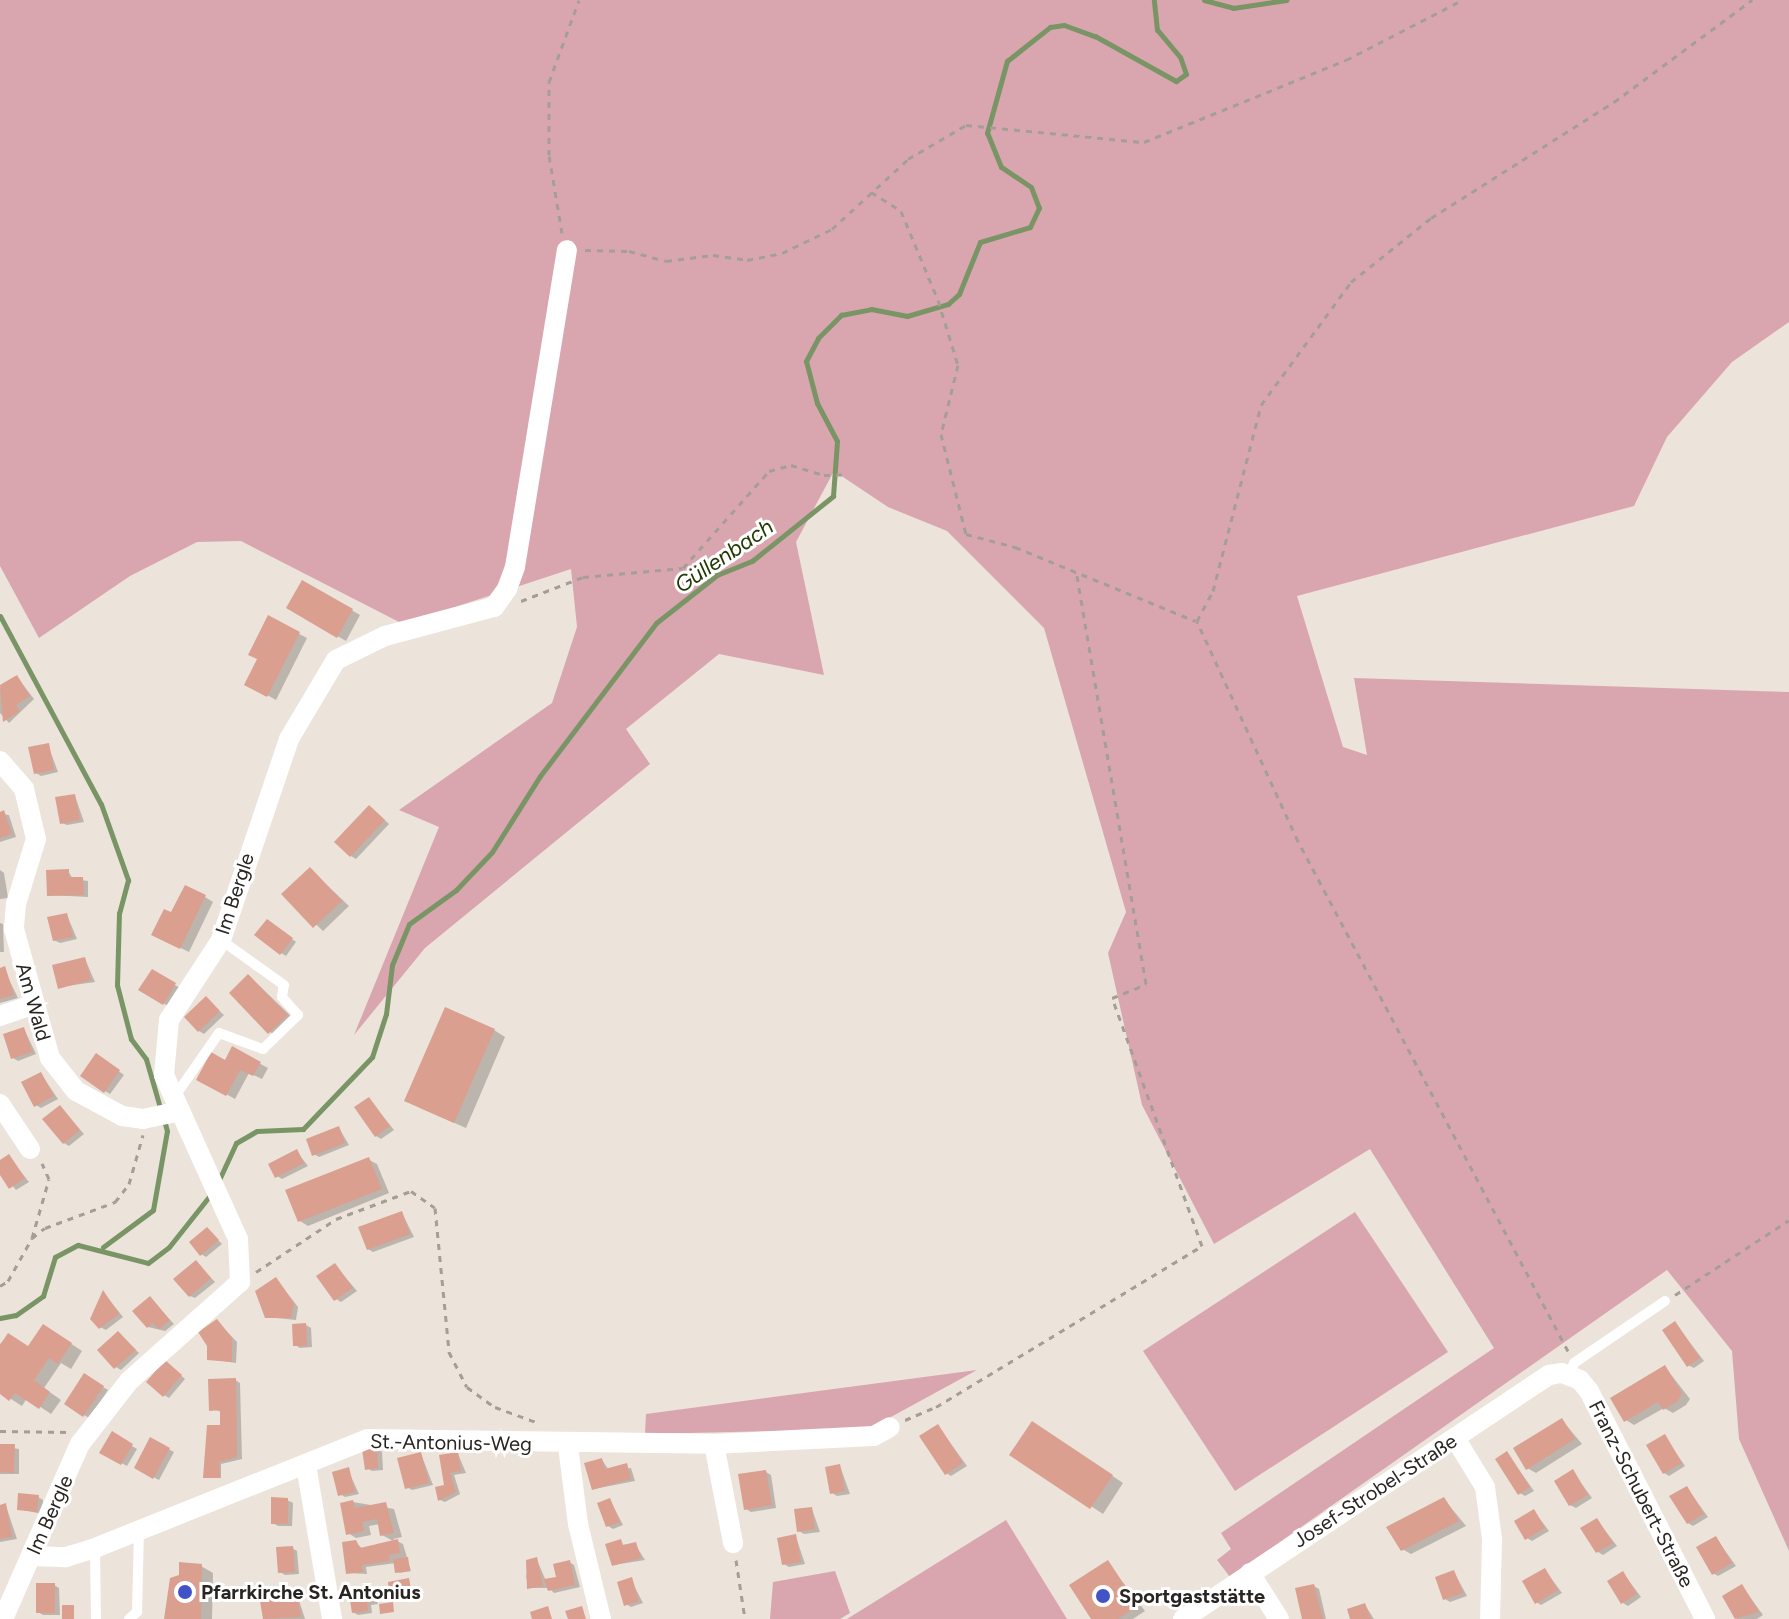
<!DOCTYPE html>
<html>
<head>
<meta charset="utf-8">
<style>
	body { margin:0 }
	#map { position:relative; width:1789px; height:1619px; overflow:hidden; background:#ece3da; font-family:Figtree,sans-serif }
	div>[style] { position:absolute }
	.green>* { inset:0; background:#d9a6b0 }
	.shadow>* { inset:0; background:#0003 }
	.stream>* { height:5px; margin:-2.5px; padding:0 2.5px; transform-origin:2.5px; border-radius:2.5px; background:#7a9565 }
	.building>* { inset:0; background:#da9f8e }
	.path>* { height:3px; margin-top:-1.5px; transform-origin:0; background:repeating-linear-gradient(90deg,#a59e97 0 6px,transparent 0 12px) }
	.lane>* { height:10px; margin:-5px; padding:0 5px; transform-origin:5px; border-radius:5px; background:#fff }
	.street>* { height:20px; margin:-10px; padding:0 10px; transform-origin:10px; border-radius:10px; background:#fff }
	.dots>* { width:22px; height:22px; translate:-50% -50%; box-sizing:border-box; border:4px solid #fff; border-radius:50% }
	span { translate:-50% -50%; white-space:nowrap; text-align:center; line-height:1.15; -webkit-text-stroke:6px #fff; paint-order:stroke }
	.street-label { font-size:20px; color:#282522 }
	.poi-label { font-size:20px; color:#282522; font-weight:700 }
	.left { translate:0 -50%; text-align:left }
	.water-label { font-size:22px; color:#213a03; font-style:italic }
</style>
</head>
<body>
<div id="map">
	<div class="green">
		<div style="clip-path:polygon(0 0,1789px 0,1789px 322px,1732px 362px,1667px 437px,1634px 506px,1297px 596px,1343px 747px,1367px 755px,1354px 678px,1789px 692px,1789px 1551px,1739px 1439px,1732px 1351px,1667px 1270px,1230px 1577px,1217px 1560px,1231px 1549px,1221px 1533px,1494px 1348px,1370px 1149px,1214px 1244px,1142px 1105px,1108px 953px,1126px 912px,1044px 628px,947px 531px,888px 507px,834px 471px,796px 542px,824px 675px,719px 654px,626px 729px,650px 764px,425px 948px,354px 1035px,439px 827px,399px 810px,552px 703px,577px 627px,571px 569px,403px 624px,241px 541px,197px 542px,130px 576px,39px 638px,0 566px)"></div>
		<div style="clip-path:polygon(1355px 1212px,1448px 1352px,1235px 1491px,1143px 1351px)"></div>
		<div style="clip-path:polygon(977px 1370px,869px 1429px,645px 1434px,646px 1414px)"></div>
		<div style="clip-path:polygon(1006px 1520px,1067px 1619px,847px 1619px)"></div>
		<div style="clip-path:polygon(835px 1571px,850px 1613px,840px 1619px,770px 1619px,773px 1582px)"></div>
	</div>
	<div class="shadow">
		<div style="clip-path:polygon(303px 582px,360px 615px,346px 641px,288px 608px)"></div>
		<div style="clip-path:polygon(269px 618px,307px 638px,276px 700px,247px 684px,260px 659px)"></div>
		<div style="clip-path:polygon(17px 677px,34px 699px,9px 723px,0 713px,0 688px)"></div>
		<div style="clip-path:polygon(48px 745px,58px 772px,41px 776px,36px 773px)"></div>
		<div style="clip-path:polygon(75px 796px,84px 822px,67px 825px,62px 823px)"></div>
		<div style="clip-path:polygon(374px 810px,389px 824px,356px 859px,351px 856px)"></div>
		<div style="clip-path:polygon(0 814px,9px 815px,16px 837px,0 842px)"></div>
		<div style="clip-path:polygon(310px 869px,349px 906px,323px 931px,284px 894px)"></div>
		<div style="clip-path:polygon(0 870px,4px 873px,8px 898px,0 899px)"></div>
		<div style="clip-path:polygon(68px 871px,73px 879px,88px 881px,88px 897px,49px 895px)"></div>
		<div style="clip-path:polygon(205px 897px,213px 902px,189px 952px,162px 939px,172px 915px)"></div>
		<div style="clip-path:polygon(67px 915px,77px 939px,60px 943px,54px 940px)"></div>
		<div style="clip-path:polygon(0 923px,3px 924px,4px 952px,0 952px)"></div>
		<div style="clip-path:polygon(272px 924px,296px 942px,286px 956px,281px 953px)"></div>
		<div style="clip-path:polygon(85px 959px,95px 982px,60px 987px)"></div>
		<div style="clip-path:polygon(4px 969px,18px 998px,0 1003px,0 970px)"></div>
		<div style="clip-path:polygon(152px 971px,180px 988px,168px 1006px,141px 990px)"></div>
		<div style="clip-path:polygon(249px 976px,295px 1020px,278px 1037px,270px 1032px)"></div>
		<div style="clip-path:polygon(206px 999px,224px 1015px,204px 1034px,199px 1031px)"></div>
		<div style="clip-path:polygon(24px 1029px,36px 1054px,18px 1061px,13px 1058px)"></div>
		<div style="clip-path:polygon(494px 1030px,505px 1037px,466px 1128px,418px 1107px)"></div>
		<div style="clip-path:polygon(233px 1049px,268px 1068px,262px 1079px,249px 1073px,235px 1099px,199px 1079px,225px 1062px)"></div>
		<div style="clip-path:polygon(102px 1059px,124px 1075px,110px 1094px,105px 1091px)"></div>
		<div style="clip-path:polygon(41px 1074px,58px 1099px,41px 1108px,36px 1105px)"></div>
		<div style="clip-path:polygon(369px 1099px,394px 1130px,381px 1139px,376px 1136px)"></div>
		<div style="clip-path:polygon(60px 1107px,84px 1134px,69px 1146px,64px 1143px)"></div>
		<div style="clip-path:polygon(339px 1128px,349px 1145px,319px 1157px,314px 1154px)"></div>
		<div style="clip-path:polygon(297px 1152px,308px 1166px,282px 1179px,277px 1176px)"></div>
		<div style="clip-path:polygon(9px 1157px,29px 1182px,16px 1190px,0 1171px,0 1163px)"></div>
		<div style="clip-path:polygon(369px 1160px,377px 1164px,389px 1193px,308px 1226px,300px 1221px)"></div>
		<div style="clip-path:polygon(402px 1213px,414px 1237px,373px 1252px,368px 1249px)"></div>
		<div style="clip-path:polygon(207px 1229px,222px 1244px,206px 1257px,201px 1254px)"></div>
		<div style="clip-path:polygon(196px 1262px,215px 1282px,195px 1298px,190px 1296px)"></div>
		<div style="clip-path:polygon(335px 1265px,357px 1291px,341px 1302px,336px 1299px)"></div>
		<div style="clip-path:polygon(276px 1279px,298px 1307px,296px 1320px,266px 1317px)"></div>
		<div style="clip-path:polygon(104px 1293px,123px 1317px,106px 1330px,100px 1327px)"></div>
		<div style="clip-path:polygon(150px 1299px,174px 1324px,165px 1331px,148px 1327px)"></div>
		<div style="clip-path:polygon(217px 1321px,237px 1342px,236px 1363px,209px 1359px)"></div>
		<div style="clip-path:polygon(1675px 1323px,1704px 1361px,1694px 1368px,1688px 1365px)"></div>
		<div style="clip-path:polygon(306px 1325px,311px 1328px,312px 1347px,300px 1348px,295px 1345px)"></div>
		<div style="clip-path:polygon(55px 1333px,82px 1351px,71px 1369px,61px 1363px,44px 1388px,61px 1400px,51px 1414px,27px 1398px,22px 1406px,0 1392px,0 1344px,9px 1335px,29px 1348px)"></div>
		<div style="clip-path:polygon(118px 1333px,139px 1353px,121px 1370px,116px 1367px)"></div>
		<div style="clip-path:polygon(170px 1366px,185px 1379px,169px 1398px,164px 1395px)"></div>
		<div style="clip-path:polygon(1665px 1367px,1690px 1399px,1686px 1405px,1673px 1413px,1664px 1408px,1634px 1425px,1626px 1420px)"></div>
		<div style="clip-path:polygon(85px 1376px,108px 1390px,89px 1418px,66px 1404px)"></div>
		<div style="clip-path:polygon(235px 1380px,240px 1383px,242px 1459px,221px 1464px,221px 1478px,207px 1478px,222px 1427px,222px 1412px,211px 1409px)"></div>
		<div style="clip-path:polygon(1562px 1420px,1582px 1444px,1536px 1473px,1527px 1468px)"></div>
		<div style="clip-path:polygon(938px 1426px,967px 1466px,951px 1476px,946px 1473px)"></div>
		<div style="clip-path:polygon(1044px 1430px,1123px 1483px,1103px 1514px,1012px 1454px)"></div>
		<div style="clip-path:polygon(112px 1434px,137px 1449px,127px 1466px,102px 1452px)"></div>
		<div style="clip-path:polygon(1665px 1437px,1685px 1466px,1669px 1476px,1664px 1473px)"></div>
		<div style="clip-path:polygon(151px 1440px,174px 1452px,159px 1480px,136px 1468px)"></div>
		<div style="clip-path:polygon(0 1446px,19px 1449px,19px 1474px,0 1474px)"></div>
		<div style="clip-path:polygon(377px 1449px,382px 1452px,383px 1470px,372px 1471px,367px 1468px)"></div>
		<div style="clip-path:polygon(1507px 1453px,1534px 1491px,1525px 1496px,1520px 1493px)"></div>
		<div style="clip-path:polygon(421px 1454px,433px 1485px,412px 1490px,407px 1487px)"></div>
		<div style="clip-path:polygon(458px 1454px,466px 1473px,454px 1475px,460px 1494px,445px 1502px,440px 1500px,446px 1487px,441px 1457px)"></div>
		<div style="clip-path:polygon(602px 1460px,609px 1470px,631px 1468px,635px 1481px,594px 1489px)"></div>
		<div style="clip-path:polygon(840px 1466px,850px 1494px,837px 1496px,832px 1493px)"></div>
		<div style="clip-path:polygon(348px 1470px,359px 1494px,345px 1497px,340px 1494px)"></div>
		<div style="clip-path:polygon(766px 1472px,771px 1475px,776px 1508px,751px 1512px,746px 1509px)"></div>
		<div style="clip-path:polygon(1573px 1472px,1592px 1498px,1576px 1508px,1570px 1505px)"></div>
		<div style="clip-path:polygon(1687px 1488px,1708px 1517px,1693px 1526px,1688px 1523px)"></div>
		<div style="clip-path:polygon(38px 1497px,43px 1500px,42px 1514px,19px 1509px)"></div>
		<div style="clip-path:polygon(1444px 1499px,1466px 1526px,1411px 1554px,1402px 1549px)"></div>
		<div style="clip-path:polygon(287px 1500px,293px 1503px,292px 1526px,278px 1526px,273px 1523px)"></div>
		<div style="clip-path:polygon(610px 1500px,623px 1525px,613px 1529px,608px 1526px)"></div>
		<div style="clip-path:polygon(353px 1502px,394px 1509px,402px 1537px,393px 1539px,403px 1544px,411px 1571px,399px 1573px,396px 1563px,366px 1567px,367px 1574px,348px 1573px,355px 1542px,363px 1549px,395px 1542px,382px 1535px,380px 1524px,369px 1526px,371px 1535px,356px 1538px,348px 1533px)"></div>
		<div style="clip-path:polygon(6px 1506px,17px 1539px,0 1542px,0 1507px)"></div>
		<div style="clip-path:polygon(812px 1509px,820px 1532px,804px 1534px,799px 1531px)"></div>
		<div style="clip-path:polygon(1534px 1511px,1549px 1531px,1532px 1541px,1527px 1538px)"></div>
		<div style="clip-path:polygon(1597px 1520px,1617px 1546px,1603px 1555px,1598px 1552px)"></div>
		<div style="clip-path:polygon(796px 1537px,805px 1564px,789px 1567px,784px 1564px)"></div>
		<div style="clip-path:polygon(1716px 1538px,1736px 1566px,1718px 1576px,1713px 1573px)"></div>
		<div style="clip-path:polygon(635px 1544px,645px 1560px,614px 1565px,608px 1546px)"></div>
		<div style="clip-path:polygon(292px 1548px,297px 1551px,299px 1574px,285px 1575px,280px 1572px)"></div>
		<div style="clip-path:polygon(537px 1560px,546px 1581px,559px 1578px,569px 1562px,574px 1565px,580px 1587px,554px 1593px,549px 1588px,529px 1588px,526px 1576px)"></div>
		<div style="clip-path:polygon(1108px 1563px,1145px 1611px,1133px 1619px,1093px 1619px)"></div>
		<div style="clip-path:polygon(201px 1566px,213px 1573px,212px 1619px,167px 1619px)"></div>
		<div style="clip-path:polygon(1545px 1570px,1562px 1593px,1541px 1605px,1536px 1602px)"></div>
		<div style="clip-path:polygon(1454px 1572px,1467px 1596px,1450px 1602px,1445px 1599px)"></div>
		<div style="clip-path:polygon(1623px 1573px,1641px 1597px,1628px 1606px,1623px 1603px)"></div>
		<div style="clip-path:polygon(631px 1580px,643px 1603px,631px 1607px,626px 1604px)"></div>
		<div style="clip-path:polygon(54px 1585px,59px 1588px,60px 1615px,43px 1615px,38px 1612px)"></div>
		<div style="clip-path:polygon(1314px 1586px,1319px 1589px,1326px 1619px,1304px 1619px)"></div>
		<div style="clip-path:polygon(1742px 1586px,1763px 1615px,1757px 1619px,1737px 1619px,1724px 1597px)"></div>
		<div style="clip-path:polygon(371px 1587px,378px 1604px,371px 1605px,372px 1613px,358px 1615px,353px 1612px)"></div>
		<div style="clip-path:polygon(296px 1591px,305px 1619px,265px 1619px,262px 1597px)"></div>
		<div style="clip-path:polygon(1365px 1605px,1374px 1619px,1352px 1619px)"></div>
	</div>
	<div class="stream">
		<div style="left:1204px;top:0;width:30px;rotate:15deg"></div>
		<div style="left:1233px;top:8px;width:54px;rotate:-8.6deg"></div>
		<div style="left:0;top:616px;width:213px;rotate:61.8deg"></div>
		<div style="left:101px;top:804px;width:81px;rotate:70.4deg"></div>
		<div style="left:128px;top:880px;width:34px;rotate:105deg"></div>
		<div style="left:119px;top:913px;width:72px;rotate:91.6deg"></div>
		<div style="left:117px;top:985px;width:56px;rotate:75.5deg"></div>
		<div style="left:131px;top:1039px;width:25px;rotate:53deg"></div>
		<div style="left:146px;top:1059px;width:54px;rotate:73.9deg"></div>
		<div style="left:218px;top:1182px;width:43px;rotate:-65.2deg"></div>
		<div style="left:236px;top:1143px;width:24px;rotate:-30deg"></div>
		<div style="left:257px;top:1131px;width:46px;rotate:-2.5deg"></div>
		<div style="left:303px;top:1129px;width:100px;rotate:-46.2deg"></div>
		<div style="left:372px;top:1057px;width:45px;rotate:-72deg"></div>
		<div style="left:386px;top:1014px;width:49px;rotate:-83deg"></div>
		<div style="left:392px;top:965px;width:44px;rotate:-67.5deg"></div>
		<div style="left:409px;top:924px;width:58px;rotate:-35.9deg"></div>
		<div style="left:456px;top:890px;width:52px;rotate:-46.5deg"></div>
		<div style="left:492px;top:852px;width:90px;rotate:-57.7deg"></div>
		<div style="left:540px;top:776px;width:192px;rotate:-52.8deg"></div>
		<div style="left:656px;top:623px;width:78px;rotate:-38.2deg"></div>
		<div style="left:717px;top:575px;width:38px;rotate:-22deg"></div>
		<div style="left:752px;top:561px;width:104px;rotate:-38.7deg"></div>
		<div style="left:833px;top:496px;width:55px;rotate:-85.8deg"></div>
		<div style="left:837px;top:441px;width:43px;rotate:-117.8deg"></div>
		<div style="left:817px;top:403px;width:43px;rotate:-104.7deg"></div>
		<div style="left:806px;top:361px;width:26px;rotate:-62deg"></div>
		<div style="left:818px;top:338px;width:33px;rotate:-45deg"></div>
		<div style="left:841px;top:315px;width:31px;rotate:-11deg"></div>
		<div style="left:871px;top:309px;width:37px;rotate:11deg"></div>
		<div style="left:907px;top:316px;width:43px;rotate:-16.3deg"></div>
		<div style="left:948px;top:304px;width:15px;rotate:-42deg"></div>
		<div style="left:959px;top:294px;width:56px;rotate:-68deg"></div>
		<div style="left:980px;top:242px;width:52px;rotate:-16.7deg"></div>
		<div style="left:1030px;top:227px;width:21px;rotate:-65deg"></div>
		<div style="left:1039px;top:208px;width:22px;rotate:-111deg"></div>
		<div style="left:1031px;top:187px;width:36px;rotate:-146deg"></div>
		<div style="left:1001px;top:167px;width:37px;rotate:-112deg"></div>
		<div style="left:987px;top:133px;width:75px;rotate:-74.5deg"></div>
		<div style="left:1007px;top:61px;width:55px;rotate:-38.3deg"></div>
		<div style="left:1050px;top:27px;width:14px;rotate:-8deg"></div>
		<div style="left:1064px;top:25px;width:33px;rotate:20deg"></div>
		<div style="left:1095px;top:36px;width:93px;rotate:29.1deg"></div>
		<div style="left:1176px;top:81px;width:12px;rotate:-35deg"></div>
		<div style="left:1186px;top:74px;width:18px;rotate:-109deg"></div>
		<div style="left:1180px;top:57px;width:35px;rotate:-130deg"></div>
		<div style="left:1157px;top:30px;width:30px;rotate:-96deg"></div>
		<div style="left:103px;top:1247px;width:62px;rotate:-36.5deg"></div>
		<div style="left:153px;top:1210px;width:80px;rotate:-80deg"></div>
		<div style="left:167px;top:1131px;width:11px;rotate:-105deg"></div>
		<div style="left:0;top:1318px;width:16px;rotate:-11deg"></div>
		<div style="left:16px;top:1315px;width:33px;rotate:-35deg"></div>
		<div style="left:43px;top:1296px;width:41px;rotate:-72.9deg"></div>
		<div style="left:55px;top:1257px;width:26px;rotate:-28deg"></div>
		<div style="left:78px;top:1245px;width:72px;rotate:14.4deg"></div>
		<div style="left:148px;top:1263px;width:26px;rotate:-37deg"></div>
		<div style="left:169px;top:1247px;width:68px;rotate:-51.6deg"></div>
	</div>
	<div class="building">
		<div style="clip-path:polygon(302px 580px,353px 609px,337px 638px,286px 608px)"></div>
		<div style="clip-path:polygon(268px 615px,300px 632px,267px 697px,244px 685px,257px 659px,248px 655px)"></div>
		<div style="clip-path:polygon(17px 675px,30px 696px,16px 705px,20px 711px,3px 722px,0 685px)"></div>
		<div style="clip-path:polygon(49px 743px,54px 770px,34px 774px,28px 747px)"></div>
		<div style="clip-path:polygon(75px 794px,80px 820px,60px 824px,55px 797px)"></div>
		<div style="clip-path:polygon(369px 805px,385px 820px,350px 857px,334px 842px)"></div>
		<div style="clip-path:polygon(4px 810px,12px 834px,0 838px,0 812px)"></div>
		<div style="clip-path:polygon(310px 867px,342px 901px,313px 928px,281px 894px)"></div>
		<div style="clip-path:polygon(69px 869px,69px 877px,83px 877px,84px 895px,47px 896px,46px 870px)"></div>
		<div style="clip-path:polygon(185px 885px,206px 895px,180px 949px,151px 935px,164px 909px,171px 912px)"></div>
		<div style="clip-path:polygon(67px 913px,73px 937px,53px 941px,47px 917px)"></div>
		<div style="clip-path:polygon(267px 919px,293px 938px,280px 955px,254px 935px)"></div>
		<div style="clip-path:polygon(85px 957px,91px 980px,58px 989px,52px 965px)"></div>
		<div style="clip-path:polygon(5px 966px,14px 995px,0 999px,0 968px)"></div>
		<div style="clip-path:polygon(152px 969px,176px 983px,163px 1005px,138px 990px)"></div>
		<div style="clip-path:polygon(248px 974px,288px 1015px,268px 1034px,229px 993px)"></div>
		<div style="clip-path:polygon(206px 996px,220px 1011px,198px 1032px,184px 1017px)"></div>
		<div style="clip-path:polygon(445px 1007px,495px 1029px,454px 1123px,404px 1101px)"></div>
		<div style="clip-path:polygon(24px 1027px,32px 1052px,11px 1059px,3px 1034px)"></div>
		<div style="clip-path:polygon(232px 1046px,261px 1062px,253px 1076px,240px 1070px,226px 1096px,196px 1080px,211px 1052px,225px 1060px)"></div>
		<div style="clip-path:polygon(96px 1053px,120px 1070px,104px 1093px,80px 1076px)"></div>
		<div style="clip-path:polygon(41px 1072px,54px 1096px,34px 1107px,21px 1082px)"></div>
		<div style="clip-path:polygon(369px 1097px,390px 1126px,375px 1137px,354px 1107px)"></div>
		<div style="clip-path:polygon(60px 1105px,80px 1130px,63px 1144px,42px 1119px)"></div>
		<div style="clip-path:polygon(339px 1126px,345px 1143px,312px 1156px,306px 1139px)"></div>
		<div style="clip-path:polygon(297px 1149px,304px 1163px,275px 1178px,268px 1164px)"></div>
		<div style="clip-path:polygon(9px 1154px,25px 1178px,9px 1189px,0 1175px,0 1160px)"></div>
		<div style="clip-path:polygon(369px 1157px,382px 1189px,298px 1222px,285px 1190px)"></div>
		<div style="clip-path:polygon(402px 1211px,410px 1234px,367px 1250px,358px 1227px)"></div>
		<div style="clip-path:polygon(207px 1227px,219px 1240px,200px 1256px,189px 1242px)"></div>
		<div style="clip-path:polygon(196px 1260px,211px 1278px,189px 1297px,173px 1279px)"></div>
		<div style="clip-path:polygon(335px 1263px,353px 1288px,334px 1301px,316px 1276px)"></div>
		<div style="clip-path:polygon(276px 1277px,294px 1303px,291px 1318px,265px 1318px,255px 1291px)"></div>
		<div style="clip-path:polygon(103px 1290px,119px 1314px,99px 1329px,90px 1319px)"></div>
		<div style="clip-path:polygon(150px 1296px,170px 1320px,159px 1329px,153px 1323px,147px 1328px,132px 1311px)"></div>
		<div style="clip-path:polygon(217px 1319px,232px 1338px,232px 1362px,207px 1360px,207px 1346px,198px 1332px)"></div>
		<div style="clip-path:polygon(1675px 1321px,1700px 1358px,1687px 1367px,1662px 1330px)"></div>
		<div style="clip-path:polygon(306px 1323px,307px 1346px,293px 1346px,292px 1324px)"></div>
		<div style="clip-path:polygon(43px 1324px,72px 1343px,58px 1364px,49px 1358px,34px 1380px,50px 1392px,39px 1409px,15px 1393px,9px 1401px,0 1394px,0 1345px,8px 1333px,28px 1346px)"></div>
		<div style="clip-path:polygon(118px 1331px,136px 1350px,114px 1369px,97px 1350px)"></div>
		<div style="clip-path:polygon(165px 1360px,182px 1375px,163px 1397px,146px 1382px)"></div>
		<div style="clip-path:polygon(1665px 1365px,1682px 1393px,1678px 1401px,1663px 1410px,1658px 1402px,1624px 1422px,1610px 1398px)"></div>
		<div style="clip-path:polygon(84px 1373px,104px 1386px,83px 1417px,64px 1404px)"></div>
		<div style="clip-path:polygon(236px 1378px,237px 1457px,219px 1462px,220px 1478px,203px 1478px,207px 1425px,220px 1425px,220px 1410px,209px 1411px,208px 1379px)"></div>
		<div style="clip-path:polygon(1562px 1418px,1575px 1439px,1526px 1470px,1513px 1448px)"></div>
		<div style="clip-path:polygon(1032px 1421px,1113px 1475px,1090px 1509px,1009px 1455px)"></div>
		<div style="clip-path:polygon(938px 1424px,963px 1463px,945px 1475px,919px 1436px)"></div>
		<div style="clip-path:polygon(112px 1431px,133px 1444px,121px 1465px,99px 1453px)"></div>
		<div style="clip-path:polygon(1665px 1434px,1682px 1463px,1663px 1474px,1646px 1445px)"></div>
		<div style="clip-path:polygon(150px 1437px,170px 1448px,153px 1479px,134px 1468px)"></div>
		<div style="clip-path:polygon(0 1444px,15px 1444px,14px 1473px,0 1472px)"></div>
		<div style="clip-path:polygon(377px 1447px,378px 1468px,365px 1470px,362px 1449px)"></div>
		<div style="clip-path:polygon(1507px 1451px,1530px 1487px,1518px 1495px,1495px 1459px)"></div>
		<div style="clip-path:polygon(421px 1452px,429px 1483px,405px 1489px,397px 1458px)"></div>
		<div style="clip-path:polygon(458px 1452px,461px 1471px,450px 1473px,456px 1492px,438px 1501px,435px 1487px,444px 1485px,439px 1455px)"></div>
		<div style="clip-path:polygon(602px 1458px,605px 1469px,627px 1463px,631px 1479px,592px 1490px,584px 1463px)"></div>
		<div style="clip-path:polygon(840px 1464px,845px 1491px,830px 1494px,825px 1467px)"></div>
		<div style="clip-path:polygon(349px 1467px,355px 1492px,338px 1496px,332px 1472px)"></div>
		<div style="clip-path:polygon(1573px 1469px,1588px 1495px,1569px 1506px,1554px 1481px)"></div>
		<div style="clip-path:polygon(766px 1470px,772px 1505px,744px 1510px,738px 1474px)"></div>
		<div style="clip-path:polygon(1687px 1486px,1704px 1514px,1687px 1524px,1669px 1496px)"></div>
		<div style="clip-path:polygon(18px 1493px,39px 1495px,37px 1512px,17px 1510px)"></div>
		<div style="clip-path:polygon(271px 1497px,288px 1498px,288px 1524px,271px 1524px)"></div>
		<div style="clip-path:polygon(1444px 1497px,1459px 1521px,1401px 1551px,1386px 1527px)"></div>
		<div style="clip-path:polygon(610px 1498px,620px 1522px,606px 1527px,597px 1503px)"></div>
		<div style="clip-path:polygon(353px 1500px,355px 1508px,386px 1502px,394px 1533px,380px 1536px,377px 1519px,362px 1522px,364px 1531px,346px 1535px,340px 1503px)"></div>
		<div style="clip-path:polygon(6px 1503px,12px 1537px,0 1539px,0 1505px)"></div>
		<div style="clip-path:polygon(812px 1507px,815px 1529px,797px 1532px,794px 1509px)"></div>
		<div style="clip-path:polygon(1534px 1509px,1545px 1528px,1525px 1540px,1514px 1521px)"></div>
		<div style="clip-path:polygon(1597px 1518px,1613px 1543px,1596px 1553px,1580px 1528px)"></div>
		<div style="clip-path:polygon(796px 1534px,801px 1562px,782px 1565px,777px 1538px)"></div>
		<div style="clip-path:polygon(1716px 1536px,1732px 1563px,1712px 1575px,1696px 1547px)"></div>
		<div style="clip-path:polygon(398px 1539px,400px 1553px,389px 1555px,390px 1561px,362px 1565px,363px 1572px,346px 1574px,342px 1542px,356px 1540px,360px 1548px)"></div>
		<div style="clip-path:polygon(621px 1539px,623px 1545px,636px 1542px,641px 1558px,612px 1566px,605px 1544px)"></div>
		<div style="clip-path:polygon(293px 1546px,295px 1572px,278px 1573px,276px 1547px)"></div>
		<div style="clip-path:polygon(408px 1557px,410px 1571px,395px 1573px,393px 1559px)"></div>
		<div style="clip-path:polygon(537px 1557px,543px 1586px,527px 1589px,526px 1560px)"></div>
		<div style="clip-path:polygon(570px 1560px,575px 1585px,548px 1591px,544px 1579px,556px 1577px,553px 1564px)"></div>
		<div style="clip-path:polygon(1108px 1560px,1138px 1606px,1118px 1619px,1091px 1619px,1069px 1585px)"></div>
		<div style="clip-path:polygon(179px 1562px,202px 1564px,201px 1619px,164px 1619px,170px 1578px,179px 1575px)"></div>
		<div style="clip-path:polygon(1545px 1568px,1558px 1590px,1535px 1604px,1522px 1581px)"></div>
		<div style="clip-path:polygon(1454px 1570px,1463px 1593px,1443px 1600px,1435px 1577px)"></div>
		<div style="clip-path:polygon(1623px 1571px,1637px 1594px,1621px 1604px,1607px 1581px)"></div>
		<div style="clip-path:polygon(632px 1577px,639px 1601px,624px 1606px,617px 1582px)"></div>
		<div style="clip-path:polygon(409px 1578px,411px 1589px,389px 1590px,388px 1582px)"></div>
		<div style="clip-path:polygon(36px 1583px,55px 1583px,55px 1613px,36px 1613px)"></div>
		<div style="clip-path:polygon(1314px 1584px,1323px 1619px,1302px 1619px,1295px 1588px)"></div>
		<div style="clip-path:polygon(1742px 1584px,1759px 1612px,1735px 1619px,1722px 1596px)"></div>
		<div style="clip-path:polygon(371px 1585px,373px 1602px,367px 1603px,368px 1611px,352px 1613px,348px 1588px)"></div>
		<div style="clip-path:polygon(296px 1589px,301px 1617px,263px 1619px,259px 1595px)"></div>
		<div style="clip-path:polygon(393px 1602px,394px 1612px,380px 1614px,379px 1604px)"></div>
		<div style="clip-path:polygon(1365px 1603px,1371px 1619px,1350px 1619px,1347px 1609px)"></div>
		<div style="clip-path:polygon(62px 1605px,74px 1605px,74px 1619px,62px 1619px)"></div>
		<div style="clip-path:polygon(548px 1606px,552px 1619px,532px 1619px,530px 1612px)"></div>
		<div style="clip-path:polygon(582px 1606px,586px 1619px,568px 1619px,565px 1611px)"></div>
	</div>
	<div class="path">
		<div style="left:871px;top:192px;width:36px;rotate:32deg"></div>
		<div style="left:901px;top:211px;width:96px;rotate:67.4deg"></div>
		<div style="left:938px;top:300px;width:68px;rotate:72.9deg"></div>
		<div style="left:958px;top:365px;width:71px;rotate:103.8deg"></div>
		<div style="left:941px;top:434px;width:103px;rotate:76deg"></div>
		<div style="left:966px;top:534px;width:51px;rotate:14.9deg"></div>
		<div style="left:1015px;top:547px;width:195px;rotate:22.3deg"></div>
		<div style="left:562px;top:233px;width:79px;rotate:-99.5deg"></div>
		<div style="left:549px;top:155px;width:73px;rotate:-90deg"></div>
		<div style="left:549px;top:82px;width:87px;rotate:-69.9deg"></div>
		<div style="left:585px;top:250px;width:44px;rotate:1.3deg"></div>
		<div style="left:629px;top:251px;width:38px;rotate:15deg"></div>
		<div style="left:666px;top:261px;width:47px;rotate:-7.3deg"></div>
		<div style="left:713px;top:255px;width:34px;rotate:8deg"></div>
		<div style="left:747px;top:260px;width:36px;rotate:-11deg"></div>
		<div style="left:782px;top:253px;width:55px;rotate:-25.6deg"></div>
		<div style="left:832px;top:229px;width:103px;rotate:-42.6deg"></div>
		<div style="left:908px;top:159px;width:67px;rotate:-30.4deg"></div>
		<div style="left:966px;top:125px;width:179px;rotate:5.5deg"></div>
		<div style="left:1144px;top:142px;width:218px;rotate:-22.1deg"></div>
		<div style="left:1346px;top:60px;width:131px;rotate:-27.3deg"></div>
		<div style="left:521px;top:601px;width:66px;rotate:-21.2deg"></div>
		<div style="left:583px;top:577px;width:100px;rotate:-5.1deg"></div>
		<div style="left:683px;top:568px;width:130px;rotate:-48.4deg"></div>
		<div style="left:769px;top:471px;width:23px;rotate:-15deg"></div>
		<div style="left:791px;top:465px;width:34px;rotate:17deg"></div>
		<div style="left:824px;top:475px;width:23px;rotate:-2deg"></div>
		<div style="left:32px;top:1238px;width:61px;rotate:-73.9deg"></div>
		<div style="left:49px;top:1179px;width:17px;rotate:-114deg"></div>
		<div style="left:256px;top:1272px;width:96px;rotate:-33.5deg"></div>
		<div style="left:336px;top:1219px;width:80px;rotate:-20.5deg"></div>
		<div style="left:411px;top:1191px;width:29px;rotate:35deg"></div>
		<div style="left:435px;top:1208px;width:145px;rotate:84.4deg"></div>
		<div style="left:449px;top:1352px;width:39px;rotate:63deg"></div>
		<div style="left:467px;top:1387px;width:34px;rotate:36deg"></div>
		<div style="left:495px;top:1407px;width:44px;rotate:20.1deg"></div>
		<div style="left:0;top:1286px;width:9px;rotate:-32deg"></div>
		<div style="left:8px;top:1281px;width:49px;rotate:-60.8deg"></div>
		<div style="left:32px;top:1238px;width:16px;rotate:-38deg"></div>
		<div style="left:45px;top:1228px;width:75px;rotate:-20.4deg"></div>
		<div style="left:115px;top:1202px;width:23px;rotate:-52deg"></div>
		<div style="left:129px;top:1184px;width:51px;rotate:-74.1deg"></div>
		<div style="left:1675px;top:1295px;width:136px;rotate:-33.3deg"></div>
		<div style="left:1568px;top:1351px;width:577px;rotate:-117.9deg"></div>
		<div style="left:1298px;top:841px;width:242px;rotate:-114.7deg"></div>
		<div style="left:1197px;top:621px;width:34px;rotate:-62deg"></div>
		<div style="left:1213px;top:591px;width:192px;rotate:-75.5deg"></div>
		<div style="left:1261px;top:405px;width:152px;rotate:-53.8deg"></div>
		<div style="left:1351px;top:282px;width:102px;rotate:-38.7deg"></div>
		<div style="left:1431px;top:218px;width:217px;rotate:-32.4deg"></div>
		<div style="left:1614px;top:102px;width:172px;rotate:-36.5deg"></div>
		<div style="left:905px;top:1420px;width:34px;rotate:-23deg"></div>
		<div style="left:936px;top:1407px;width:311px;rotate:-31.2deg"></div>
		<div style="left:1202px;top:1246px;width:264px;rotate:-109.9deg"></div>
		<div style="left:1112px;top:998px;width:37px;rotate:-22deg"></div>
		<div style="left:1146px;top:984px;width:418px;rotate:-99.6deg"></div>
		<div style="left:0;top:1431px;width:68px;rotate:0.8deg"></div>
		<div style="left:736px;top:1560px;width:60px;rotate:81.3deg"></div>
	</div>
	<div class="lane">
		<div style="left:173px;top:1099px;width:80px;rotate:-55.1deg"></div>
		<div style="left:219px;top:1033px;width:47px;rotate:20deg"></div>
		<div style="left:263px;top:1049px;width:49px;rotate:-44.2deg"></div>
		<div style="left:298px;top:1015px;width:24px;rotate:-132deg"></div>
		<div style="left:282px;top:997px;width:12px;rotate:-81deg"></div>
		<div style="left:284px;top:985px;width:77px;rotate:-144.5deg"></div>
		<div style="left:1569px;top:1375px;width:13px;rotate:-67deg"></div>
		<div style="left:1574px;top:1363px;width:110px;rotate:-34.3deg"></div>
		<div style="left:95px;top:1548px;width:71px;rotate:89.2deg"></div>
		<div style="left:129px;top:1619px;width:11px;rotate:-41deg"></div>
		<div style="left:137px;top:1612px;width:83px;rotate:-88.6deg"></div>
	</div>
	<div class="street">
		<div style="left:0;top:761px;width:37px;rotate:49deg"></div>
		<div style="left:24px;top:789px;width:51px;rotate:76.5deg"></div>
		<div style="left:36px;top:839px;width:68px;rotate:107.1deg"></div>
		<div style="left:16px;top:904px;width:25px;rotate:95deg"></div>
		<div style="left:14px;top:929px;width:134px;rotate:74.4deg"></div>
		<div style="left:50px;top:1058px;width:42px;rotate:51.8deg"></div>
		<div style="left:76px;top:1091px;width:52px;rotate:28.5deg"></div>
		<div style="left:122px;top:1116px;width:21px;rotate:8deg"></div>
		<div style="left:143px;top:1119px;width:35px;rotate:-12deg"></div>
		<div style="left:0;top:1016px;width:34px;rotate:-19deg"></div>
		<div style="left:0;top:1104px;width:54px;rotate:56.3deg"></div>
		<div style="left:1455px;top:1438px;width:57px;rotate:58.5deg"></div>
		<div style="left:1485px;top:1487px;width:52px;rotate:82.3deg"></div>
		<div style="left:1492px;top:1539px;width:80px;rotate:91.4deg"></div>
		<div style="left:714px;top:1444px;width:101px;rotate:79.1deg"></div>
		<div style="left:568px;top:1446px;width:79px;rotate:82.7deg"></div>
		<div style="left:578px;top:1524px;width:98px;rotate:76.4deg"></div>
		<div style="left:306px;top:1465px;width:156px;rotate:80.4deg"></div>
		<div style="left:31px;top:1556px;width:35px;rotate:2deg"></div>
		<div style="left:66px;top:1557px;width:30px;rotate:-17deg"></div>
		<div style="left:95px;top:1548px;width:293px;rotate:-21.8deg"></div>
		<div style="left:367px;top:1439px;width:347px;rotate:0.8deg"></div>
		<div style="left:714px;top:1444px;width:160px;rotate:-2.9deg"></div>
		<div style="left:874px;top:1436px;width:18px;rotate:-29deg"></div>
		<div style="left:1250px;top:1573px;width:54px;rotate:57.8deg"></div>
		<div style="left:3px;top:1619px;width:191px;rotate:-66.3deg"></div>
		<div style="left:80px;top:1444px;width:80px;rotate:-52.1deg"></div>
		<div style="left:129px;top:1381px;width:149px;rotate:-41.7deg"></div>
		<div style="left:240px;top:1282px;width:43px;rotate:-92.7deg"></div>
		<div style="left:238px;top:1239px;width:180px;rotate:-114.3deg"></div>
		<div style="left:164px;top:1075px;width:55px;rotate:-84.8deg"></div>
		<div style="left:169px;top:1020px;width:95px;rotate:-57deg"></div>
		<div style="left:221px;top:940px;width:212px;rotate:-71.3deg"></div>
		<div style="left:289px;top:739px;width:92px;rotate:-59.3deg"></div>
		<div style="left:336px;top:660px;width:55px;rotate:-26.1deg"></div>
		<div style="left:385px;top:636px;width:113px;rotate:-14.9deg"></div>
		<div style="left:494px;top:607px;width:22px;rotate:-54deg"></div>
		<div style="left:507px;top:589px;width:23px;rotate:-70deg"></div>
		<div style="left:515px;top:567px;width:321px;rotate:-80.7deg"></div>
		<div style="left:1183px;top:1619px;width:440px;rotate:-33.7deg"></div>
		<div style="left:1549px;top:1375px;width:13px;rotate:-9deg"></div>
		<div style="left:1562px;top:1373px;width:19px;rotate:21deg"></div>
		<div style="left:1580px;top:1380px;width:14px;rotate:51deg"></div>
		<div style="left:1589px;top:1391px;width:256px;rotate:63deg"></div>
	</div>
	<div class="dots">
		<div style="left:185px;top:1592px;background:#4153c7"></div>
		<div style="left:1103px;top:1596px;background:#4153c7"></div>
	</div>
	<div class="street-label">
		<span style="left:235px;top:894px;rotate:-72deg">Im Bergle</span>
		<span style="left:33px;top:1002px;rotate:74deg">Am Wald</span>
		<span style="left:451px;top:1443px;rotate:1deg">St.-Antonius-Weg</span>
		<span style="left:1375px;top:1491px;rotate:-33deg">Josef-Strobel-Straße</span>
		<span style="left:1641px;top:1494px;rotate:63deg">Franz-Schubert-Straße</span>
		<span style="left:50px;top:1515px;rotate:-66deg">Im Bergle</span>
	</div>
	<div class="poi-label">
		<span class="left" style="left:201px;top:1592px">Pfarrkirche St. Antonius</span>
		<span class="left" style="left:1119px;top:1596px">Sportgaststätte</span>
	</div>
	<div class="water-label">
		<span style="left:724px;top:556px;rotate:-34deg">Güllenbach</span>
	</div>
</div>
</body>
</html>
